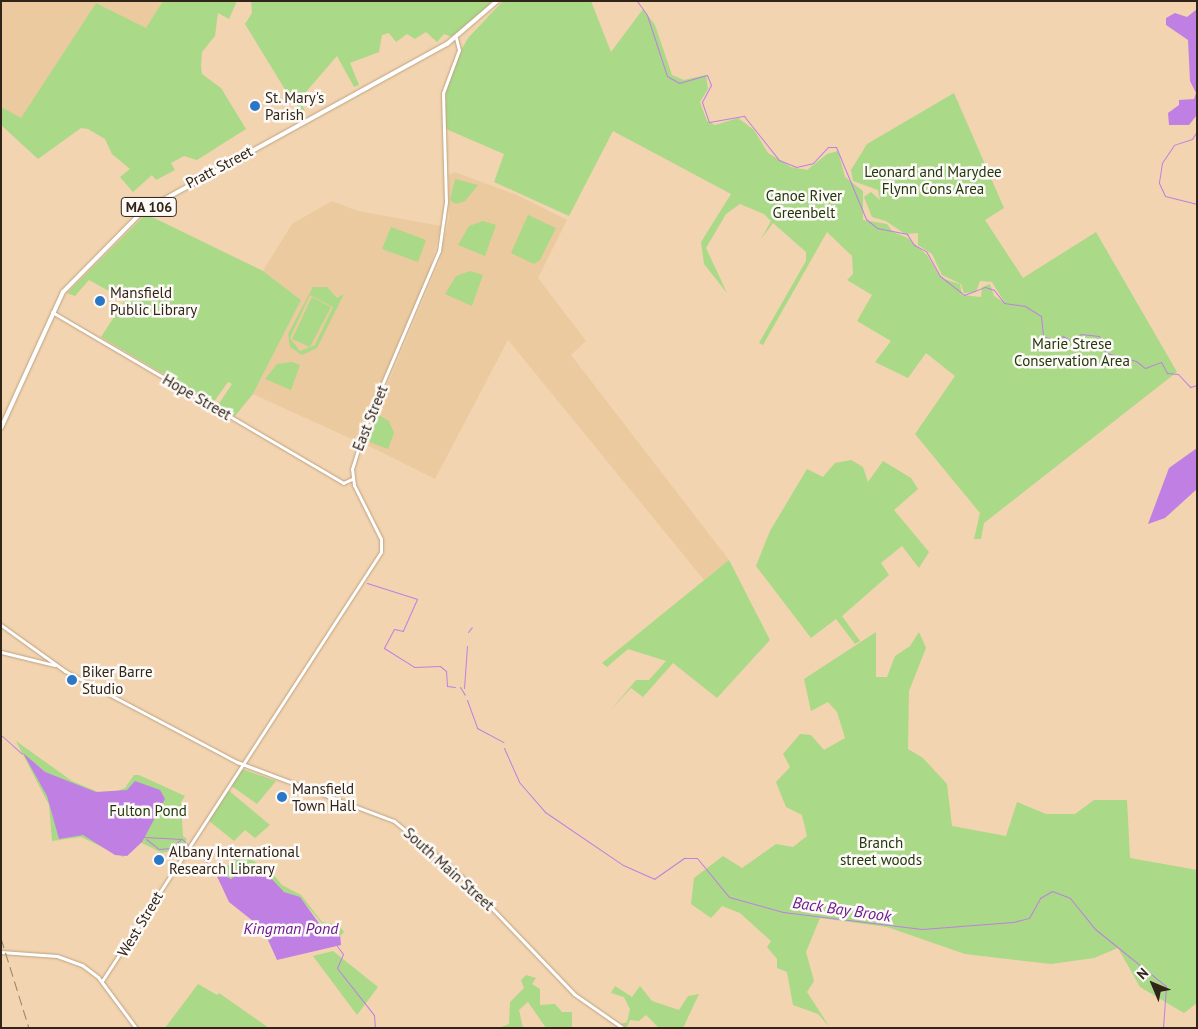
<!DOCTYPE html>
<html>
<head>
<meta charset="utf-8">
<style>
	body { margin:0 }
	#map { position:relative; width:1198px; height:1029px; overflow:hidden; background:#f2d4b0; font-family:"PT Sans",sans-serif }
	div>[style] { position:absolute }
	.built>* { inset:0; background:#ebca9f }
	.green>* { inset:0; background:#aad988 }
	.water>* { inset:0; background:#c07fe3 }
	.stream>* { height:1px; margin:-0.5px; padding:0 0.5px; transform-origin:0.5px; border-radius:0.5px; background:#c07fe3 }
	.roads { filter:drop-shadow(0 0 1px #bea280) drop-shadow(0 0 1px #bea280) }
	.secondary>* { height:3px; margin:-1.5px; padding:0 1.5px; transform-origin:1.5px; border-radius:1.5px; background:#fff }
	.primary>* { height:4px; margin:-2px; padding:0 2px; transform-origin:2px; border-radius:2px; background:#fff }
	.rail>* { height:1px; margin-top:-0.5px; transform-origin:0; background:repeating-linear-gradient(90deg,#9a856b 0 10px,transparent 0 15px) }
	.dots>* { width:14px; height:14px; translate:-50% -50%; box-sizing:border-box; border:2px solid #fdfaf7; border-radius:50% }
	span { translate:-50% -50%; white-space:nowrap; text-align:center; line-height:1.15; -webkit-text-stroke:5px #fdfaf7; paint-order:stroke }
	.shield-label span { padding:1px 4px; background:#fdfaf7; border:1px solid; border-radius:4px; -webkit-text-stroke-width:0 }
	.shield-label { font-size:14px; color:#302518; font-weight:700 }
	.poi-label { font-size:15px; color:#302518 }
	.left { translate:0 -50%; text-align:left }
	.street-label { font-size:15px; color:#302518 }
	.park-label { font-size:15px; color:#22390c }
	.water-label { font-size:16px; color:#6f1a93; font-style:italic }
	.frame { position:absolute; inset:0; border:2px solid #302518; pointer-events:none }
	.north { position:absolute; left:1128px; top:959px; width:50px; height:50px; -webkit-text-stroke:4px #fdfaf7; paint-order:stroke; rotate:315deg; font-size:14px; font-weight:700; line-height:20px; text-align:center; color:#302518 }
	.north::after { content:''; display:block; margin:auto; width:18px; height:22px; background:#302518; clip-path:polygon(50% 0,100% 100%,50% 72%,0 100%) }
</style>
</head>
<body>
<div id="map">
	<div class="built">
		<div style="clip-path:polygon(1px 1px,163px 1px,146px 29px,96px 3px,21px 119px,1px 107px)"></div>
		<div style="clip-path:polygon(455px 172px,517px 195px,567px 220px,538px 278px,586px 341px,571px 355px,729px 560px,704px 580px,508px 340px,435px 479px,363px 443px,439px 263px,449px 218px,449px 175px)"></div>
		<div style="clip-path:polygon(332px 201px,358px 211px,441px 226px,430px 269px,356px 441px,253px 394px,301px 300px,263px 271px,292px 224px)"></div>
	</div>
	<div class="green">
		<div style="clip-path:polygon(163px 1px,237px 1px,229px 19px,218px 13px,215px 36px,202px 52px,201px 66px,202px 74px,221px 88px,246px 129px,197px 160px,184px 156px,171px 163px,175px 170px,156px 180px,152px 175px,133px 192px,120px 177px,130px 169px,112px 154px,105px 139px,88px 129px,81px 128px,38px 159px,1px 125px,1px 107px,21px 118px,96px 3px,146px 28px)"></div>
		<div style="clip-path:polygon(251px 1px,493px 1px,460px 31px,452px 37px,444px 34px,437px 42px,426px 32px,415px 39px,407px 34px,396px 42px,389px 33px,382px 35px,379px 52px,350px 63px,359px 85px,354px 87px,337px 56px,299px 100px,305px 111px,300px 114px,245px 24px,252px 13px)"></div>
		<div style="clip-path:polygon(503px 1px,591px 1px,611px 52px,643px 9px,655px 25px,672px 75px,684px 80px,706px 75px,708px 89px,700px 102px,707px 121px,715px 125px,738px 118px,754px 130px,768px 153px,791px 167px,807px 170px,827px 154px,838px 151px,845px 177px,863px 191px,863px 220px,887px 224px,893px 232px,908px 238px,927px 255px,941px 278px,960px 284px,962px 295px,981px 297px,982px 287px,990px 284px,994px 296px,1005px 303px,992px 282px,980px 281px,976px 292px,964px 293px,961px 284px,942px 275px,932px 254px,918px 245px,918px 233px,905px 234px,886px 221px,872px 217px,864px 197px,871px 192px,880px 200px,878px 190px,853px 181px,851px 170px,867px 144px,954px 93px,1004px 208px,985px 220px,1023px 278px,1096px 232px,1177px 372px,984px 523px,981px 539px,974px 539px,980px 513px,915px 434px,955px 376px,926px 353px,908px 378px,875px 362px,891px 341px,857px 321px,872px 295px,847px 280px,853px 274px,852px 256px,827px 232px,763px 345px,759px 343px,806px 261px,806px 252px,773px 223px,761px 239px,771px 221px,764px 214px,740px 204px,726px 214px,706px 248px,727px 293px,704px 264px,701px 242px,731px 194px,613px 131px,569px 216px,494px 182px,504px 154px,446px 129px,446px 93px,455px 61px,468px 38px)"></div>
		<div style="clip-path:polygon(455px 179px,478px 185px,465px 201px,456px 204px,450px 200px)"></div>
		<div style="clip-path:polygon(146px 214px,263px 271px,301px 300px,253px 394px,235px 416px,218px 405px,232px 384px,228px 382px,213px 403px,101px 337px,125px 300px,89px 280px,75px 296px,67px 293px)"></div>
		<div style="clip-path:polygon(528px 215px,556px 228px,540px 260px,534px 264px,511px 253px)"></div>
		<div style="clip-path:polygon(483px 221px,496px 225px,485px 256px,458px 245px,469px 226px)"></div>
		<div style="clip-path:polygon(391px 227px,426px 240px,418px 262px,382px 249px)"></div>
		<div style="clip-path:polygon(470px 271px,483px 275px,472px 306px,445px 294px,456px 276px)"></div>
		<div style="clip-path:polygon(evenodd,313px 287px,327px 287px,337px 298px,344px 294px,317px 348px,302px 355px,290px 347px,288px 334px,313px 287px,310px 295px,333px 307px,315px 345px,300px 351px,290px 338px,310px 295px)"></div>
		<div style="clip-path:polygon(312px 297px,331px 307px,310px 347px,292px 339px)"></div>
		<div style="clip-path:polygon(292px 362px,300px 365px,291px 390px,265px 379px,277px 364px)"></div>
		<div style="clip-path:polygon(377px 414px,389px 421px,394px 433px,388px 449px,367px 441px)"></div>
		<div style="clip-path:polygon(851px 460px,863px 467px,868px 482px,883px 461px,911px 478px,918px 489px,894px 510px,929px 552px,919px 568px,902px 546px,881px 563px,889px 575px,842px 616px,860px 641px,855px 644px,836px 619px,811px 638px,756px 566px,770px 531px,807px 469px,823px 477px,835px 463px)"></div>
		<div style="clip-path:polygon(729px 560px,770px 640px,717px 698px,673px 663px,643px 697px,631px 688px,610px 711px,636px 680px,649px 680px,666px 661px,628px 649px,607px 667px,602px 663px)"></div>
		<div style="clip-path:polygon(876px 632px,876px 677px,887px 677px,895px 656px,910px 646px,919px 632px,926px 648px,909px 691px,908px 749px,923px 758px,947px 784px,952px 826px,1006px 836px,1017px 802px,1046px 814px,1075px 814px,1094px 800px,1127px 800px,1130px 858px,1197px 870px,1197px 1003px,1184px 1013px,1140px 987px,1118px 948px,1094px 958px,1051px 964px,965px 954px,887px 927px,820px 918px,806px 952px,814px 981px,807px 992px,829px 1026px,818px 1014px,793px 1005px,787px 972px,777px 968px,777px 959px,767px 947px,771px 941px,740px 913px,722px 906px,711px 918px,691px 904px,694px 878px,723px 856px,742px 868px,776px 844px,793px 847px,807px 836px,802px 815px,786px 807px,776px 782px,790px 767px,783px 754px,800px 734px,811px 735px,824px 750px,845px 738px,837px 712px,828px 702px,811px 711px,804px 679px)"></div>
		<div style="clip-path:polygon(16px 741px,72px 781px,98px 792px,109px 794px,125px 788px,134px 775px,139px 775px,185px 796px,181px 802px,183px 836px,187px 839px,183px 848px,162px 853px,140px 842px,123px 857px,81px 837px,52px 841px,49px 805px)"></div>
		<div style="clip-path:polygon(242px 769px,276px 781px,257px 804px,230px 785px)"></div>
		<div style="clip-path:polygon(227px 789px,270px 825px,255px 838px,245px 830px,234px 841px,208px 820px)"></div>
		<div style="clip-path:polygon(240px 854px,269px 869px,282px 885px,301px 895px,322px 922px,339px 925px,344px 932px,341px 935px,326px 928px,300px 898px,282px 891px,255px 866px,234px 879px,225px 877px,221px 872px)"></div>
		<div style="clip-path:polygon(333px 951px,378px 987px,357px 1015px,313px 956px)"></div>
		<div style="clip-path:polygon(526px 975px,536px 978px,532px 984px,540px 989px,540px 1005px,555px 1004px,562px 1012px,572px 1012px,572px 1028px,546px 1028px,528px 1002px,519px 1010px,523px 1028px,499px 1028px,509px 1024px,510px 1002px,524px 988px,521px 980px)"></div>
		<div style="clip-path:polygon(198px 984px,217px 995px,219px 993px,269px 1028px,165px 1028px)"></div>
		<div style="clip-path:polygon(615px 986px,632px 997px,640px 986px,652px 1001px,679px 1010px,688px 996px,699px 994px,683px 1028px,659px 1028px,646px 1015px,639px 1021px,630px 1020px,627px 1027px,621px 1024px,627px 1022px,630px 1009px,624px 997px,611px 993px)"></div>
	</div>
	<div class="water">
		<div style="clip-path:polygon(1197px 9px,1197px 115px,1189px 125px,1169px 125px,1168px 113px,1179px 105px,1179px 100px,1194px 99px,1196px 93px,1190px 81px,1188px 40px,1166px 25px,1166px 18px,1175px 13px,1187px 17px)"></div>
		<div style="clip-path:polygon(1197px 448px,1197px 489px,1165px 518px,1148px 524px,1169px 468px)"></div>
		<div style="clip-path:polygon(23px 753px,45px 772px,96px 792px,127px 790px,135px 781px,160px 790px,165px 799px,142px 842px,127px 856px,115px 855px,83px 835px,59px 839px,47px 796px)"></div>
		<div style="clip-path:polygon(250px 866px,267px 874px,284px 892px,300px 897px,321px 926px,340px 934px,341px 945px,277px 960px,263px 929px,229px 902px,214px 870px,231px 879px)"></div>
	</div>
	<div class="stream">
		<div style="left:637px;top:1px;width:17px;rotate:54deg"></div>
		<div style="left:647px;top:15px;width:64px;rotate:71.8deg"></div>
		<div style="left:667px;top:76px;width:14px;rotate:30deg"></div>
		<div style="left:679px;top:83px;width:29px;rotate:-16deg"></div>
		<div style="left:707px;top:75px;width:11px;rotate:68deg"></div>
		<div style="left:711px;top:85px;width:19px;rotate:118deg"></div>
		<div style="left:702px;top:102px;width:21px;rotate:71deg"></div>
		<div style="left:709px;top:122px;width:36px;rotate:-10deg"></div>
		<div style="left:744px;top:116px;width:56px;rotate:51.5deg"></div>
		<div style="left:779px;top:160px;width:18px;rotate:22deg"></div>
		<div style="left:796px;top:167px;width:17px;rotate:-13deg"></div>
		<div style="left:813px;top:163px;width:22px;rotate:-47deg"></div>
		<div style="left:828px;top:147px;width:8px"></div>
		<div style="left:836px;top:147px;width:78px;rotate:67.4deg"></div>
		<div style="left:866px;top:219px;width:14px;rotate:39deg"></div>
		<div style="left:877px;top:228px;width:31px;rotate:11deg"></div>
		<div style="left:907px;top:234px;width:13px;rotate:58deg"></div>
		<div style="left:914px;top:245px;width:13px;rotate:27deg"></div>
		<div style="left:926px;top:251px;width:29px;rotate:61deg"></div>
		<div style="left:940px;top:276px;width:31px;rotate:38deg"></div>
		<div style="left:964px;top:295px;width:22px;rotate:-21deg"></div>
		<div style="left:985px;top:287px;width:9px;rotate:18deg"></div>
		<div style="left:994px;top:290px;width:16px;rotate:52deg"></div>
		<div style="left:1004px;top:303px;width:21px;rotate:8deg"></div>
		<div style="left:1025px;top:306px;width:19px;rotate:32deg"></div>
		<div style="left:1041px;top:316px;width:20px;rotate:84deg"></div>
		<div style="left:1043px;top:336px;width:14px;rotate:21deg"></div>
		<div style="left:1056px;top:341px;width:9px;rotate:-36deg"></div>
		<div style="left:1063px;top:336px;width:11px;rotate:34deg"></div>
		<div style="left:1072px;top:342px;width:12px;rotate:-42deg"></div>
		<div style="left:1081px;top:334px;width:18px;rotate:6deg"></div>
		<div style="left:1099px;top:336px;width:18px;rotate:68deg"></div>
		<div style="left:1106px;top:353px;width:31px;rotate:15deg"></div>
		<div style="left:1136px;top:361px;width:11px;rotate:38deg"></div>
		<div style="left:1145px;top:368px;width:17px;rotate:-21deg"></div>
		<div style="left:1161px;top:362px;width:13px;rotate:61deg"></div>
		<div style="left:1167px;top:373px;width:11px;rotate:5deg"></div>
		<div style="left:1178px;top:374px;width:18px;rotate:47deg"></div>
		<div style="left:1190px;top:387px;width:7px;rotate:-16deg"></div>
		<div style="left:1197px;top:131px;width:9px;rotate:122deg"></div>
		<div style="left:1192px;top:139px;width:19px;rotate:162deg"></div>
		<div style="left:1174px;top:145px;width:22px;rotate:124deg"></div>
		<div style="left:1162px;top:163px;width:20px;rotate:99deg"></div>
		<div style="left:1159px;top:183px;width:14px;rotate:65deg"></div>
		<div style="left:1165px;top:196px;width:33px;rotate:14deg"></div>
		<div style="left:367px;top:583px;width:52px;rotate:17.7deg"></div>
		<div style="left:417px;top:599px;width:35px;rotate:114deg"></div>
		<div style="left:403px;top:631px;width:9px;rotate:-167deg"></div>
		<div style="left:394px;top:629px;width:21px;rotate:118deg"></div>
		<div style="left:384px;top:648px;width:36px;rotate:32deg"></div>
		<div style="left:414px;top:667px;width:26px;rotate:-2deg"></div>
		<div style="left:440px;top:666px;width:8px;rotate:40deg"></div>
		<div style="left:446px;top:671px;width:15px;rotate:86deg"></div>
		<div style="left:447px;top:686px;width:8px;rotate:7deg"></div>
		<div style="left:468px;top:632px;width:6px;rotate:-51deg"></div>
		<div style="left:460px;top:687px;width:9px;rotate:58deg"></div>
		<div style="left:464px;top:688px;width:42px;rotate:-85.9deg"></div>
		<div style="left:467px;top:700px;width:30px;rotate:70deg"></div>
		<div style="left:477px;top:728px;width:30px;rotate:28deg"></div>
		<div style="left:1px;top:735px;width:28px;rotate:42deg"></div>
		<div style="left:504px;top:748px;width:37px;rotate:66deg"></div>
		<div style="left:519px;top:782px;width:40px;rotate:49deg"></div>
		<div style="left:545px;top:812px;width:94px;rotate:34.2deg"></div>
		<div style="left:623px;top:865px;width:34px;rotate:24deg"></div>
		<div style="left:654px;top:879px;width:37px;rotate:-35deg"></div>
		<div style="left:684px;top:858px;width:13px"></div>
		<div style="left:697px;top:858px;width:50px;rotate:50.6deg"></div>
		<div style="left:729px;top:897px;width:56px;rotate:15.5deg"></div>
		<div style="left:783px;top:912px;width:140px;rotate:7deg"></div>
		<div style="left:922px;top:929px;width:91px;rotate:-4.4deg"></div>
		<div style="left:1013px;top:922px;width:16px;rotate:-14deg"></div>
		<div style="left:1029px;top:918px;width:23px;rotate:-61deg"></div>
		<div style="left:1040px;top:898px;width:14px;rotate:-30deg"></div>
		<div style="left:1052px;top:891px;width:19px;rotate:21deg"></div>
		<div style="left:1070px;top:898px;width:40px;rotate:51deg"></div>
		<div style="left:1095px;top:929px;width:91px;rotate:38.8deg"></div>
		<div style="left:1166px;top:986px;width:42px;rotate:94.1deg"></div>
		<div style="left:144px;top:837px;width:38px;rotate:3deg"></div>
		<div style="left:182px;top:839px;width:44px;rotate:43.2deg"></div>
		<div style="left:146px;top:839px;width:16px;rotate:38deg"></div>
		<div style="left:159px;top:849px;width:12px;rotate:-5deg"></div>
		<div style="left:171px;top:848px;width:13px;rotate:-42deg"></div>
		<div style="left:337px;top:946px;width:10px;rotate:53deg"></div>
		<div style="left:343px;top:954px;width:15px;rotate:113deg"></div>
		<div style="left:337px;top:968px;width:60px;rotate:51.8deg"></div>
		<div style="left:374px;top:1015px;width:13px;rotate:86deg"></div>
	</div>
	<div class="roads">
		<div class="secondary">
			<div style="left:52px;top:312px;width:338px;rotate:30.4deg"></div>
			<div style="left:343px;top:483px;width:10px;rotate:-24deg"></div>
			<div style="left:1px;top:625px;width:79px;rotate:35.7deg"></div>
			<div style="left:65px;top:671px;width:195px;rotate:27.9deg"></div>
			<div style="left:237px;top:762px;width:168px;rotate:20.6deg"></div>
			<div style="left:394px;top:821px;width:87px;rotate:39.4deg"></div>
			<div style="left:461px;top:876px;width:163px;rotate:46.2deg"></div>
			<div style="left:574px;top:994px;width:60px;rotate:34.8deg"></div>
			<div style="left:1px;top:652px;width:55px;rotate:13.8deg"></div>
			<div style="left:1px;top:952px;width:56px;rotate:4.1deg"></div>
			<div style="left:57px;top:956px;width:27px;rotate:20deg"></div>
			<div style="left:82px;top:965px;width:20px;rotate:37deg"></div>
			<div style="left:98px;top:977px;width:64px;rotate:53.3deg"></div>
			<div style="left:102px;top:981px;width:512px;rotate:-56.96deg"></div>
			<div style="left:381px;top:552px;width:13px;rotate:-90deg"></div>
			<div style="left:381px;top:539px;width:60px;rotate:-116.6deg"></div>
			<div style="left:354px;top:485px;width:16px;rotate:-97deg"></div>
			<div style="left:352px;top:469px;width:53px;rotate:-72.6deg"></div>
			<div style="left:368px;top:418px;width:181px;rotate:-67deg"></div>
			<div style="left:439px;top:251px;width:49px;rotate:-81.9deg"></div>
			<div style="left:446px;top:202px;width:109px;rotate:-91.6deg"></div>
			<div style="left:443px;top:93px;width:46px;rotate:-69.6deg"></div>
			<div style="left:459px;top:50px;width:12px;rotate:-104deg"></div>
		</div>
		<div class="primary">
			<div style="left:1px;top:428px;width:149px;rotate:-65.5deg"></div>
			<div style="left:63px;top:292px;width:114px;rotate:-45.4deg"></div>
			<div style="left:143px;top:211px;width:347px;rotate:-28.8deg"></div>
			<div style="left:447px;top:44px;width:66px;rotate:-40.7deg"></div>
		</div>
	</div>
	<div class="rail">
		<div style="left:1px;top:938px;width:94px;rotate:72.7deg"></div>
	</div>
	<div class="dots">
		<div style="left:255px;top:106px;background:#2a77c7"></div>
		<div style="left:100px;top:301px;background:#2a77c7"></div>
		<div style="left:72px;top:680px;background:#2a77c7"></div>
		<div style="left:282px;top:797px;background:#2a77c7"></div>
		<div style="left:159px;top:860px;background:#2a77c7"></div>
	</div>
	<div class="shield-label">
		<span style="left:149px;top:207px">MA 106</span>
	</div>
	<div class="poi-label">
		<span class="left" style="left:265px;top:106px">St. Mary's<br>Parish</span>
		<span class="left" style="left:110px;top:301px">Mansfield<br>Public Library</span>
		<span class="left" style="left:82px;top:680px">Biker Barre<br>Studio</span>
		<span class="left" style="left:292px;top:797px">Mansfield<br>Town Hall</span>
		<span class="left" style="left:169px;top:860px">Albany International<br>Research Library</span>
	</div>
	<div class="street-label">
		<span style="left:219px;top:167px;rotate:-28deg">Pratt Street</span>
		<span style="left:197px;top:397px;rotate:30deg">Hope Street</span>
		<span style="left:370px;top:418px;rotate:-68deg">East Street</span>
		<span style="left:449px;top:869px;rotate:42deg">South Main Street</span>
		<span style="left:140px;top:924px;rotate:-59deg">West Street</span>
	</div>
	<div class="park-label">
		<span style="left:933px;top:180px">Leonard and Marydee<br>Flynn Cons Area</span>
		<span style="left:804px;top:204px">Canoe River<br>Greenbelt</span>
		<span style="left:1072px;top:352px">Marie Strese<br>Conservation Area</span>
		<span style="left:148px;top:811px">Fulton Pond</span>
		<span style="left:881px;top:851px">Branch<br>street woods</span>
	</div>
	<div class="water-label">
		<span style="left:842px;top:909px;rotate:8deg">Back Bay Brook</span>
		<span style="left:291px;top:928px">Kingman Pond</span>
	</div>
	<div class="frame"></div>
	<div class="north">N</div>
</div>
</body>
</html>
